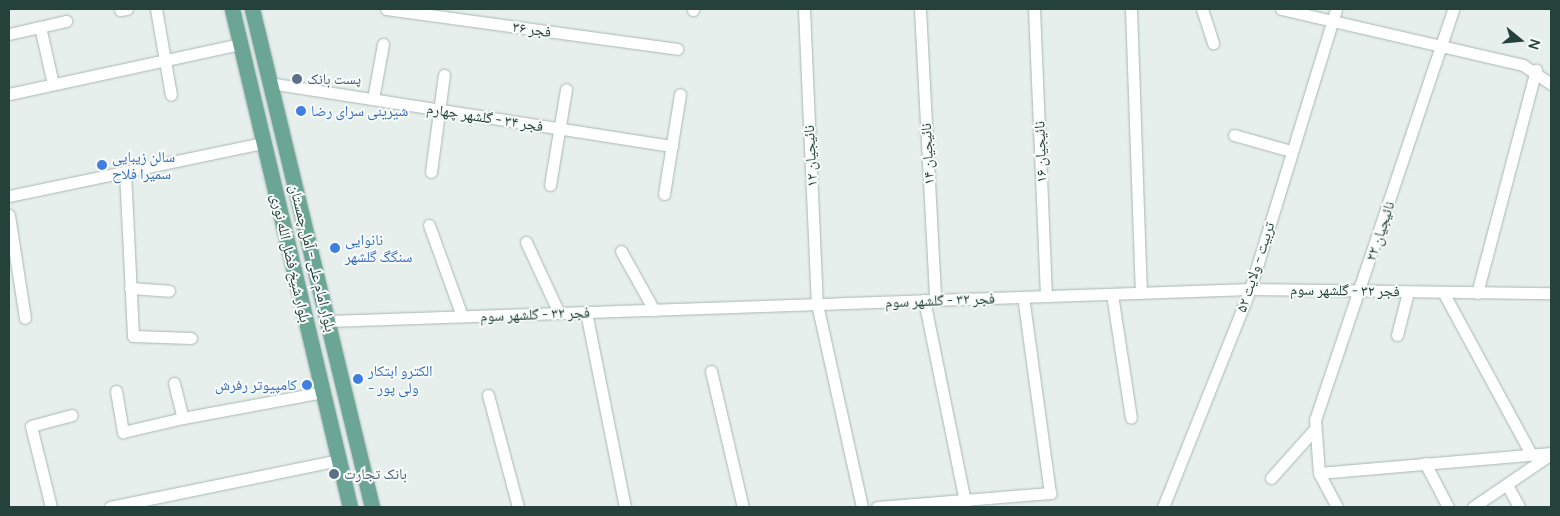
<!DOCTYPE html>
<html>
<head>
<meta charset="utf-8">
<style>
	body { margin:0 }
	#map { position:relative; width:1560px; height:516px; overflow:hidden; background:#e6efeb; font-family:Manrope,"Noto Naskh Arabic",sans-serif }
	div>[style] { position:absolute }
	.roads { filter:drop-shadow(0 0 1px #a8b8b2) drop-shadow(0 0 1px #a8b8b2) }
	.minor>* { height:11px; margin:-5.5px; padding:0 5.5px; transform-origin:5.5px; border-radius:5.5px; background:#fff }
	.primary>* { height:15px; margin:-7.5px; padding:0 7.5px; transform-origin:7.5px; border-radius:7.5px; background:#6aa596 }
	.dots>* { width:14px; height:14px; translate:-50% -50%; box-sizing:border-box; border:2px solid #f7fbf9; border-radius:50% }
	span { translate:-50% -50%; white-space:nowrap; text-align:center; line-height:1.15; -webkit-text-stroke:4px #f7fbf9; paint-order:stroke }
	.street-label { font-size:15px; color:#24423a }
	.service-label { font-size:15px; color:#4e5e75 }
	.left { translate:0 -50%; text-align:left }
	.shop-label { font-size:15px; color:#366cbe }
	.right { translate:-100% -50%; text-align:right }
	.frame { position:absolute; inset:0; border:10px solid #24423a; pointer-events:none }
	.north { position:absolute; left:1495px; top:15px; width:50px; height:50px; -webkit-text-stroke:4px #f7fbf9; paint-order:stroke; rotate:107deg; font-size:14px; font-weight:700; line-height:20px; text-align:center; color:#24423a }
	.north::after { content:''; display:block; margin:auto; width:18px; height:22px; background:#24423a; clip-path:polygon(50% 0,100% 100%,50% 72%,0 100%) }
</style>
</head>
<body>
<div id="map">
	<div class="roads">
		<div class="minor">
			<div style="left:156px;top:9px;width:87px;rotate:80.1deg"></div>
			<div style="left:386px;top:9px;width:294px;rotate:7.8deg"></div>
			<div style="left:804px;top:9px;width:295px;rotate:87.5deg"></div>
			<div style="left:817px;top:304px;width:208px;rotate:77.5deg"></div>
			<div style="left:920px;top:9px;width:291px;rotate:87deg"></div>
			<div style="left:1034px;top:9px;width:287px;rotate:87.6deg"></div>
			<div style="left:1131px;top:9px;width:284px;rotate:88deg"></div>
			<div style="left:1202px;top:9px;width:36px;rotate:72deg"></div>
			<div style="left:1281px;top:9px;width:248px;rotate:13deg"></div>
			<div style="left:1523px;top:65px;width:34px;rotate:34deg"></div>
			<div style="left:120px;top:10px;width:7px;rotate:-8deg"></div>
			<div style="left:693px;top:10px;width:1px;rotate:-90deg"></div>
			<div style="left:9px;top:34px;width:32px;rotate:-13deg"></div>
			<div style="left:269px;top:83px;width:408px;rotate:8.9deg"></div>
			<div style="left:53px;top:84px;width:58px;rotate:-102.8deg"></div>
			<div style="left:40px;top:27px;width:27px;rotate:-13deg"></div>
			<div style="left:9px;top:94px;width:236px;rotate:-12.2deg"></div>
			<div style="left:373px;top:99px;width:56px;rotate:-79.7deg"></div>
			<div style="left:1234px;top:135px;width:59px;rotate:15.7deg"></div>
			<div style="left:125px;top:172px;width:164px;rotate:87.2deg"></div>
			<div style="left:133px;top:336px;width:58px;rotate:2deg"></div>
			<div style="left:431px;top:172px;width:98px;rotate:-82.4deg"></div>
			<div style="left:550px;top:185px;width:97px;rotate:-80.5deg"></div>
			<div style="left:664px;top:194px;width:101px;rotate:-80.9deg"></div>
			<div style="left:9px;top:196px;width:259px;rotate:-11.8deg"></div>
			<div style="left:9px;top:215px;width:104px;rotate:81.2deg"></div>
			<div style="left:429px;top:225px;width:97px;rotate:70.1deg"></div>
			<div style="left:526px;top:242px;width:78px;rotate:65.1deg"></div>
			<div style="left:621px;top:251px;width:68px;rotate:60.8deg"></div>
			<div style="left:130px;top:288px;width:39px;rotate:4deg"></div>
			<div style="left:1443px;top:292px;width:184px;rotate:61.5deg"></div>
			<div style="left:1477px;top:293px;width:231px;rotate:-75.2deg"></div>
			<div style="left:1112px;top:294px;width:125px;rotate:81.3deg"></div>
			<div style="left:924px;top:300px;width:211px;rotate:78.5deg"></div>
			<div style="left:586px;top:312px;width:199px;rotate:78.7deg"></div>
			<div style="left:329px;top:321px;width:922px;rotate:-1.99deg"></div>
			<div style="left:1250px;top:289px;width:301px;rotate:0.8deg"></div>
			<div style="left:1397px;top:335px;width:44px;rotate:-75.7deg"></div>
			<div style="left:711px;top:371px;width:140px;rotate:76.8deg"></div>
			<div style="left:174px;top:383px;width:36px;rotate:76deg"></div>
			<div style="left:183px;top:418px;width:142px;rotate:-10.5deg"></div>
			<div style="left:116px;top:391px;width:42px;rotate:80.3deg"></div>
			<div style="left:123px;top:432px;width:62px;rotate:-13.1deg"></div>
			<div style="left:488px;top:395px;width:116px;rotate:75deg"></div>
			<div style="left:1425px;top:463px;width:50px;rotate:62.4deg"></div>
			<div style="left:1319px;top:473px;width:233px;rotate:-4.9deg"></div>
			<div style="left:1271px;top:478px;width:63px;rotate:-48.2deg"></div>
			<div style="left:1507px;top:485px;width:25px;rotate:61deg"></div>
			<div style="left:51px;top:507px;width:83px;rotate:-103.9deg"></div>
			<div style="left:31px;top:426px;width:42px;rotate:-15deg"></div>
			<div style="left:110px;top:507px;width:233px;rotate:-11.6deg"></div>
			<div style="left:877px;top:507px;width:174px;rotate:-4.6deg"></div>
			<div style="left:1050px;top:493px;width:198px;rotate:-97.8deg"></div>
			<div style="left:1163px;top:507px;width:235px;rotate:-68.2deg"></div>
			<div style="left:1250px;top:289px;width:293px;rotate:-72.9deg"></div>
			<div style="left:1337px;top:507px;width:38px;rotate:-118deg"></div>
			<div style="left:1319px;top:473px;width:53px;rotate:-94.3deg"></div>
			<div style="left:1315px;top:420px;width:434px;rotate:-71.4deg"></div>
			<div style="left:1473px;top:507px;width:94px;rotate:-34.2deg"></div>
		</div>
		<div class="primary">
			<div style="left:232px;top:9px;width:512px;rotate:76.67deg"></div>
			<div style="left:252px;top:9px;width:512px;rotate:76.45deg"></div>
		</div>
	</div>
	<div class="dots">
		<div style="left:297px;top:79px;background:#5c6f8a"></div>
		<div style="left:301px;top:111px;background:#3f7fe0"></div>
		<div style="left:102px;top:165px;background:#3f7fe0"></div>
		<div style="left:335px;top:248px;background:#3f7fe0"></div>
		<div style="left:358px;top:379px;background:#3f7fe0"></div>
		<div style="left:307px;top:385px;background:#3f7fe0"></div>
		<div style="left:334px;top:474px;background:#5c6f8a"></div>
	</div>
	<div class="street-label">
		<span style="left:532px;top:29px;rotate:8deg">فجر ۳۶</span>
		<span style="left:485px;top:117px;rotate:9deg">فجر ۳۴ - گلشهر چهارم</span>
		<span style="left:1040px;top:152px;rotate:-92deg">نائیجیان ۱۶</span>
		<span style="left:927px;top:154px;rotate:-93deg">نائیجیان ۱۴</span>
		<span style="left:810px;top:156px;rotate:-93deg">نائیجیان ۱۲</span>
		<span style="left:1380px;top:231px;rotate:-72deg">نائیجیان ۲۲</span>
		<span style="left:291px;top:258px;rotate:77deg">بلوار شیخ فضل الله نوری</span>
		<span style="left:313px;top:258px;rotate:76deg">بلوار امام علی - آمل چمستان</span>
		<span style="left:1255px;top:267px;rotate:-72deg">تربیت - ولایت ۵۲</span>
		<span style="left:1345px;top:290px;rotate:1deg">فجر ۳۲ - گلشهر سوم</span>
		<span style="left:940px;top:300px;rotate:-2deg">فجر ۳۲ - گلشهر سوم</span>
		<span style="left:535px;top:314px;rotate:-2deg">فجر ۳۲ - گلشهر سوم</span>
	</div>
	<div class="service-label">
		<span class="left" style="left:307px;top:79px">پست بانک</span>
		<span class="left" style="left:344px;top:474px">بانک تجارت</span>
	</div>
	<div class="shop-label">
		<span class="left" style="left:311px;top:111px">شیرینی سرای رضا</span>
		<span class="left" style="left:112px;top:165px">سالن زیبایی<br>سمیرا فلاح</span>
		<span class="left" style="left:345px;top:248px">نانوایی<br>سنگگ گلشهر</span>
		<span class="left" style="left:368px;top:379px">الکترو ابتکار<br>- ولی پور</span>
		<span class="right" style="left:297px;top:385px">کامپیوتر رفرش</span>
	</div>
	<div class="frame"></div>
	<div class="north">N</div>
</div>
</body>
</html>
